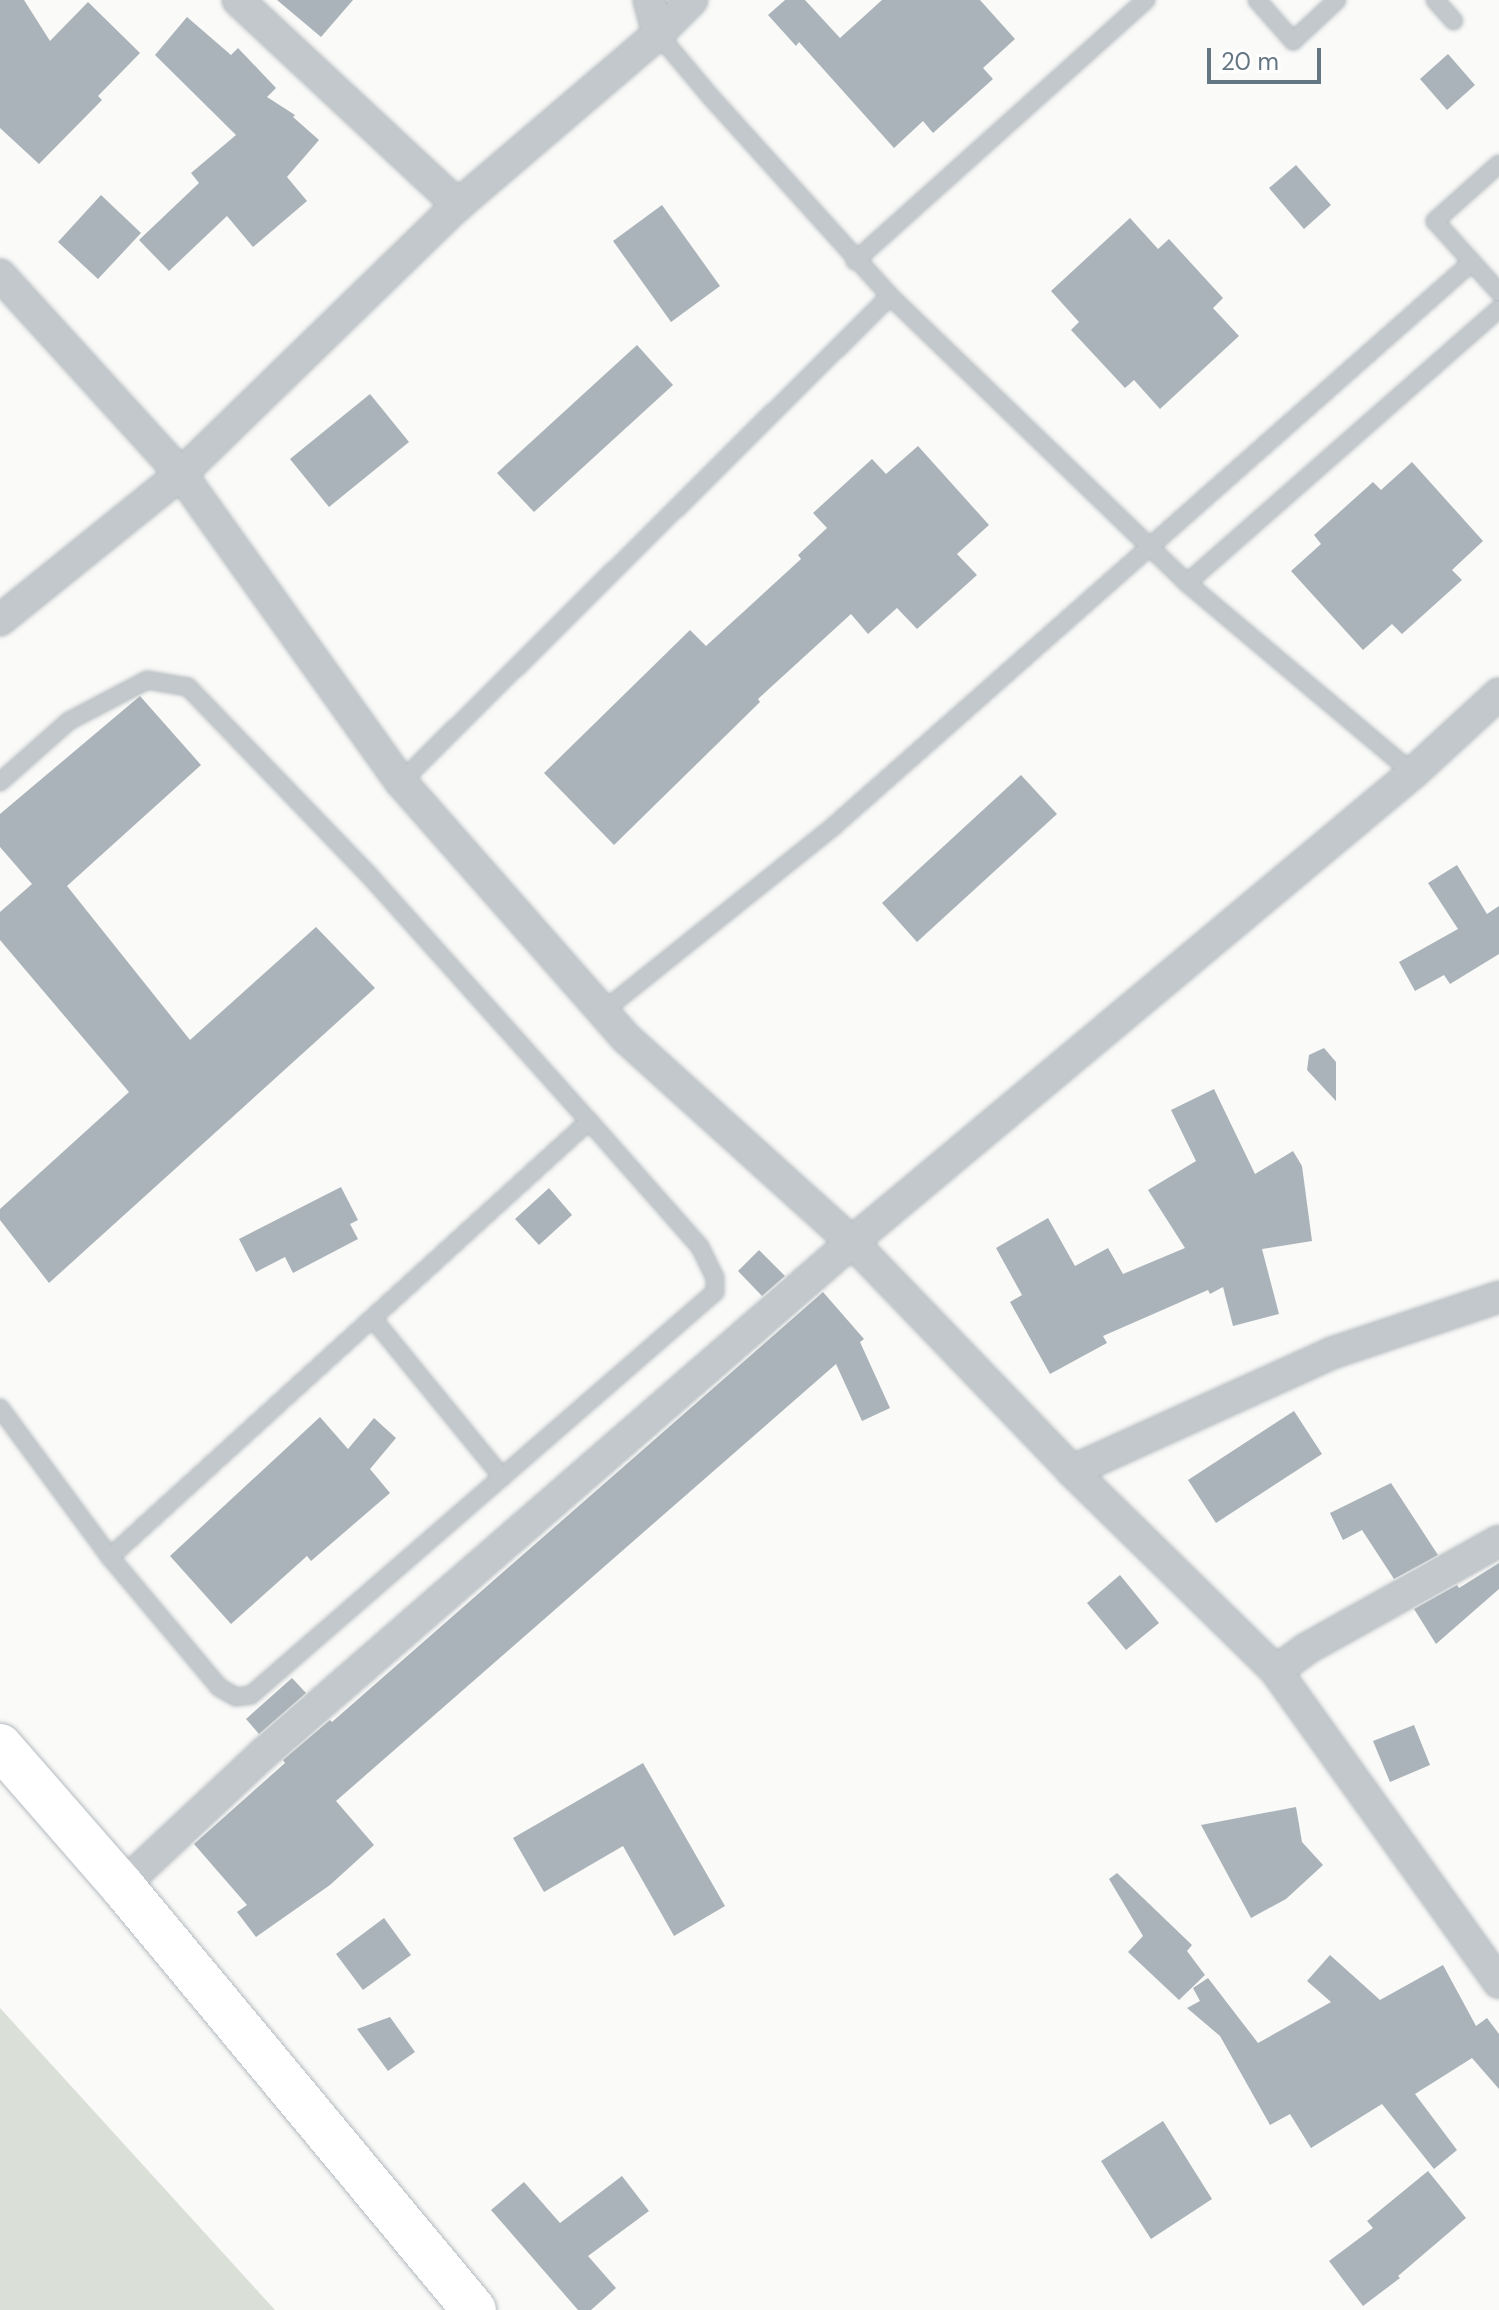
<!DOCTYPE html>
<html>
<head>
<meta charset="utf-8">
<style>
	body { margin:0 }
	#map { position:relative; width:1499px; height:2310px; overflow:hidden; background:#fafaf8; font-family:"DM Sans",sans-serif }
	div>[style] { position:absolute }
	.green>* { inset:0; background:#dadfd7 }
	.building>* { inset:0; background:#aab3b9 }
	.roads { filter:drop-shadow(0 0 2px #b3babf) drop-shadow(0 0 2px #b3babf) }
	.lane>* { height:16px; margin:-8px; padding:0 8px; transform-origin:8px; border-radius:8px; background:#c3c8cc }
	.street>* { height:30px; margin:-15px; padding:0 15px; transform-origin:15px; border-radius:15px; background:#c3c8cc }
	.secondary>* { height:44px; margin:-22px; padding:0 22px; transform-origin:22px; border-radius:22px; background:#fff }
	span { translate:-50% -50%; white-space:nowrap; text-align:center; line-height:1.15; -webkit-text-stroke:8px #fff; paint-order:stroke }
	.scale { position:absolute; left:1207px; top:48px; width:114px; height:36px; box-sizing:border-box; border:4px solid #657683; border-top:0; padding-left:10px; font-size:24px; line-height:28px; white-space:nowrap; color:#657683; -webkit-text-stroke:6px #fff; paint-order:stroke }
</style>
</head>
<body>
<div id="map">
	<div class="green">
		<div style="clip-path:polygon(0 2008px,275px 2310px,0 2310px)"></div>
	</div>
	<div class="building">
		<div style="clip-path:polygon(0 0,24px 0,50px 41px,88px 2px,140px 53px,98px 96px,102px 100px,39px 164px,0 128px)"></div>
		<div style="clip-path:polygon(277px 0,353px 0,321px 37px)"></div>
		<div style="clip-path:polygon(785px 0,805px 0,840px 38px,882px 0,980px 0,1015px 39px,983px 68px,993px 79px,933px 133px,923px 121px,894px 148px,799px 42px,796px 46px,768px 15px)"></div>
		<div style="clip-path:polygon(187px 17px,231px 55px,238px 48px,276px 88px,267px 97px,295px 115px,293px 117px,319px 140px,287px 177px,307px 201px,253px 247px,227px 216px,169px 271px,139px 240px,199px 183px,191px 173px,236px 135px,155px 55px)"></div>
		<div style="clip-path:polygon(1448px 54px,1475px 85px,1447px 110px,1420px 79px)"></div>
		<div style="clip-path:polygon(1296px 165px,1331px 205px,1304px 229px,1269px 188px)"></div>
		<div style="clip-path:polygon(101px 195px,141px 233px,98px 279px,58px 242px)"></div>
		<div style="clip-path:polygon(662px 205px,720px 286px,671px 322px,613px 241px)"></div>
		<div style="clip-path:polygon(1130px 218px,1158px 249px,1169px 239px,1223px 298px,1213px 308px,1239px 336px,1160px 409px,1134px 380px,1125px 388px,1071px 330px,1079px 322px,1051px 291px)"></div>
		<div style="clip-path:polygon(637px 345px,673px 385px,534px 512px,497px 473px)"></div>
		<div style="clip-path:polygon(370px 394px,409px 442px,329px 507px,290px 459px)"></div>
		<div style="clip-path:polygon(918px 446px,989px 525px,957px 554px,977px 575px,917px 629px,897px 608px,868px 634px,851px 614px,758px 699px,760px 702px,614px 845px,544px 773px,690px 630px,706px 646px,801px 559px,798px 555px,827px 528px,813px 513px,872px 459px,886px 474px)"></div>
		<div style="clip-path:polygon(1412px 462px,1483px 541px,1452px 570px,1462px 580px,1402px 634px,1392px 624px,1363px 650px,1291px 571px,1321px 544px,1314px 535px,1373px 482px,1381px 490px)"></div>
		<div style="clip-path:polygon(140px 696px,201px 765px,67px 886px,190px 1040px,316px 927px,375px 988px,49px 1283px,0 1220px,0 1209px,129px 1092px,0 940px,0 912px,32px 884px,0 847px,0 814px)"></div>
		<div style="clip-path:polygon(1021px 775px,1057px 814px,917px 942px,882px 903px)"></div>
		<div style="clip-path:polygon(1457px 865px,1487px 914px,1499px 906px,1499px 954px,1450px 984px,1444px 975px,1415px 991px,1399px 962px,1458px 929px,1428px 883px)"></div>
		<div style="clip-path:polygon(1324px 1048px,1336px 1062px,1336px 1101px,1307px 1070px,1309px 1055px)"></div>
		<div style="clip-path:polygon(1214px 1089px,1255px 1174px,1293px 1151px,1302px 1166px,1312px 1241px,1262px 1249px,1279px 1314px,1233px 1326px,1223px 1287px,1210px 1294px,1208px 1290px,1103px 1336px,1107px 1343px,1050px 1374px,1010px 1302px,1022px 1295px,996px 1248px,1048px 1218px,1075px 1266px,1108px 1248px,1123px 1274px,1185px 1248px,1148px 1190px,1196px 1161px,1171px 1110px)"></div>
		<div style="clip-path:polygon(341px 1187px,358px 1220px,350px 1224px,358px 1239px,293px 1273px,285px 1257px,256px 1272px,239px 1239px)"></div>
		<div style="clip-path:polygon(549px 1188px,572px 1215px,539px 1245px,515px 1219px)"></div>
		<div style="clip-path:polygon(759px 1250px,785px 1276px,762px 1296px,738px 1271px)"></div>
		<div style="clip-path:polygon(823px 1292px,864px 1339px,860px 1342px,890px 1408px,862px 1421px,836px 1364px,336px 1801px,374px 1845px,330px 1885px,256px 1937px,237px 1912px,247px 1905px,194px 1844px,285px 1763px,283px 1760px,330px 1720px,332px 1722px)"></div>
		<div style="clip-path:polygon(1294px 1411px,1322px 1454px,1216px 1523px,1188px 1480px)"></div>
		<div style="clip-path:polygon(320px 1417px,348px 1449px,374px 1418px,396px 1438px,370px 1469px,390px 1493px,311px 1561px,307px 1556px,231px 1624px,170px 1556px)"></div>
		<div style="clip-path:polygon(1391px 1483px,1438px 1555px,1394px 1579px,1362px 1530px,1343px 1540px,1330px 1513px)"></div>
		<div style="clip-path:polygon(1499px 1563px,1499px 1589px,1436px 1644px,1414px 1609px,1457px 1585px,1459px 1588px)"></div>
		<div style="clip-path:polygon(1120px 1575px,1159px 1623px,1126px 1650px,1087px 1603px)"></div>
		<div style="clip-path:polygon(292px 1678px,306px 1693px,259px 1734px,246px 1719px)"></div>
		<div style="clip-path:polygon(1414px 1725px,1430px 1765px,1390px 1782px,1373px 1741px)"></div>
		<div style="clip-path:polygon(643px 1763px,725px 1906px,674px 1936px,623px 1846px,544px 1892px,513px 1838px)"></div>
		<div style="clip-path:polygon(1296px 1807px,1302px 1842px,1323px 1865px,1286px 1899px,1251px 1918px,1201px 1825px)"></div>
		<div style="clip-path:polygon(1117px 1873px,1192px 1945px,1187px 1951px,1205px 1975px,1179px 2000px,1128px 1952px,1143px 1936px,1109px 1879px)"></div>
		<div style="clip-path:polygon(384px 1918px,411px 1955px,363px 1990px,336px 1954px)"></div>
		<div style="clip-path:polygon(1330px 1955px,1380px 2000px,1443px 1965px,1476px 2026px,1487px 2018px,1499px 2034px,1499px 2089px,1472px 2058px,1415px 2094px,1457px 2150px,1434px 2169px,1382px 2104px,1311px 2148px,1290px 2114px,1270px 2125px,1220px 2036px,1187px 2008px,1200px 2001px,1193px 1988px,1208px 1978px,1258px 2043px,1331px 2002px,1307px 1981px)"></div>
		<div style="clip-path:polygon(390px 2017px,415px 2052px,388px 2071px,357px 2029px)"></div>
		<div style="clip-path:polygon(1163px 2121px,1212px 2199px,1151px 2239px,1101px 2161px)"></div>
		<div style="clip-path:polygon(1428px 2171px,1466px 2218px,1398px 2276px,1400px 2278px,1363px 2306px,1329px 2261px,1373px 2228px,1367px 2221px)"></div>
		<div style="clip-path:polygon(622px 2176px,649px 2211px,588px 2256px,616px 2288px,591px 2310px,578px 2310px,491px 2210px,524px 2182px,560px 2223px)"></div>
	</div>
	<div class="roads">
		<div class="lane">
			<div style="left:1257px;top:0;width:55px;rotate:48.7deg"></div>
			<div style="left:1293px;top:41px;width:60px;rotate:-43deg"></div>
			<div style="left:1435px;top:0;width:28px;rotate:48deg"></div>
			<div style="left:658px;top:34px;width:81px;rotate:50deg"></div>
			<div style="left:710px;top:96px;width:269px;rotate:48deg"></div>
			<div style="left:890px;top:296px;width:413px;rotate:44deg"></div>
			<div style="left:1187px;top:583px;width:295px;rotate:40.1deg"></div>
			<div style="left:1499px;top:164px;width:86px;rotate:138.3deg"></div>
			<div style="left:1435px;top:221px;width:96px;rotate:48deg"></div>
			<div style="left:855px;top:261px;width:391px;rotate:-41.9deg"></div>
			<div style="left:1187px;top:583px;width:415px;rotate:-41.3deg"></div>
			<div style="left:0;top:782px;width:92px;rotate:-41.5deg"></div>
			<div style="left:69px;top:721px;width:88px;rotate:-27.7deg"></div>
			<div style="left:147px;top:680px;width:42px;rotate:9.7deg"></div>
			<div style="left:188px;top:687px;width:260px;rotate:46.1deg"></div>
			<div style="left:368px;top:874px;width:331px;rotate:48.2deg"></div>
			<div style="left:589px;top:1121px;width:168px;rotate:48.6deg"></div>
			<div style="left:700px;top:1247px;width:34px;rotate:64deg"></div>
			<div style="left:715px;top:1278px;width:14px;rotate:90deg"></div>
			<div style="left:715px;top:1292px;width:615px;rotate:139.02deg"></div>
			<div style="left:251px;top:1695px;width:15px;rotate:172deg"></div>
			<div style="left:236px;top:1697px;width:20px;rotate:-150deg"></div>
			<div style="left:219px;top:1687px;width:170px;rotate:-130deg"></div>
			<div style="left:110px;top:1557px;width:185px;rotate:-126.4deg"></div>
			<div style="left:401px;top:782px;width:689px;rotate:-44.82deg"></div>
			<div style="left:602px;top:1012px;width:299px;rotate:-38.7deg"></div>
			<div style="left:835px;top:825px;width:850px;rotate:-41.47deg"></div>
			<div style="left:374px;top:1320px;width:203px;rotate:50.8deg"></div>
			<div style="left:110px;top:1557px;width:648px;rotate:-42.31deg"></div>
		</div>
		<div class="street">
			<div style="left:238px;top:0;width:301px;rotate:43deg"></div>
			<div style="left:649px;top:0;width:35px;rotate:75deg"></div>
			<div style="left:0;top:275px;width:269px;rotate:47.7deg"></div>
			<div style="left:181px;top:474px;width:379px;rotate:54.5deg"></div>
			<div style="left:401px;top:782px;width:341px;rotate:48.7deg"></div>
			<div style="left:626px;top:1038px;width:304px;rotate:42.1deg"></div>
			<div style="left:852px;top:1242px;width:318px;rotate:46.1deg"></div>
			<div style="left:1072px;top:1471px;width:286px;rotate:44.4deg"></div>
			<div style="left:1276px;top:1671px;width:383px;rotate:54.4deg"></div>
			<div style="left:0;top:620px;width:233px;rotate:-38.9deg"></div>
			<div style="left:181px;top:474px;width:386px;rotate:-44.2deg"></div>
			<div style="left:458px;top:205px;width:263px;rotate:-40.5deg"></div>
			<div style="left:658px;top:34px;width:48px;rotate:-45deg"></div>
			<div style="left:1072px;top:1471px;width:286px;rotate:-24.4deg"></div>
			<div style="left:1332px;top:1353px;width:176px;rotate:-18.5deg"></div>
			<div style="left:1276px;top:1671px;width:37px;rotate:-36deg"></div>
			<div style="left:1306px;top:1649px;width:221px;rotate:-29.2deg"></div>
			<div style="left:122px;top:1886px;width:193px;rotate:-43.1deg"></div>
			<div style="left:263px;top:1754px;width:780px;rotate:-41deg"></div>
			<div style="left:852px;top:1242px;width:731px;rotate:-39.9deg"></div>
			<div style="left:1413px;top:773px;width:117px;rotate:-42.6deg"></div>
		</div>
		<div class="secondary">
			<div style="left:0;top:1746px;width:186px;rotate:48.9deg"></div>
			<div style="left:122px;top:1886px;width:551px;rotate:50.3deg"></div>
		</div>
	</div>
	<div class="scale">20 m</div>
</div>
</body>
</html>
